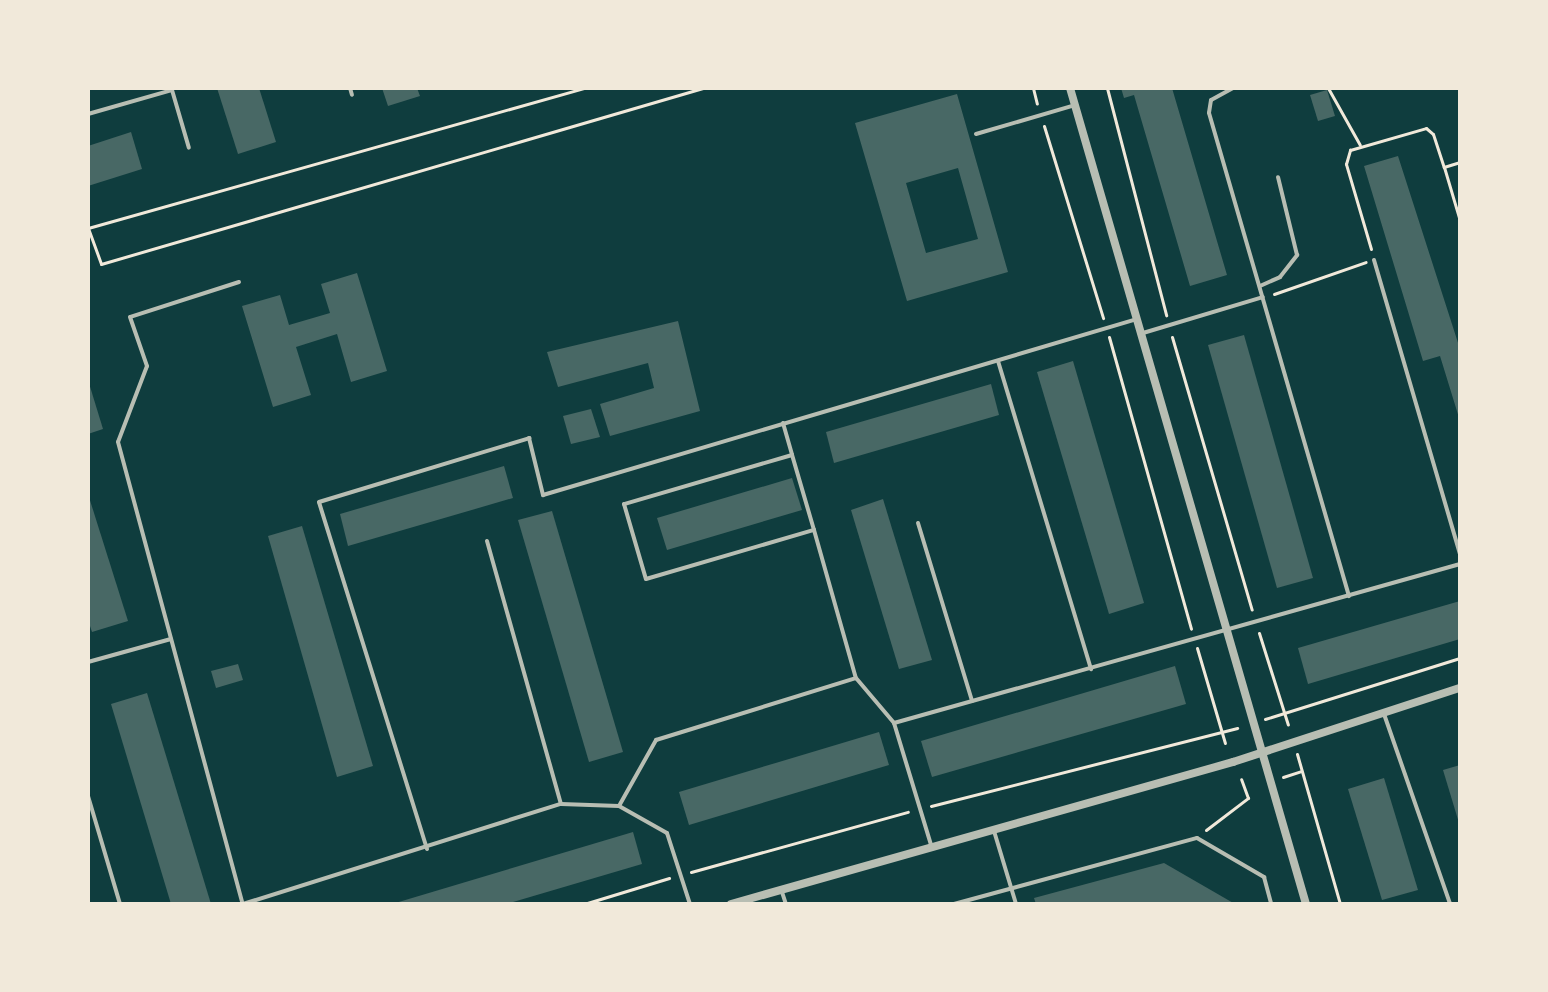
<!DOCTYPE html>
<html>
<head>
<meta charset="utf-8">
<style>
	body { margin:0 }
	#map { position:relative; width:1548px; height:992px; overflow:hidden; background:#0f3d3e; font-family:Overpass,sans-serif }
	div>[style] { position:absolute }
	.building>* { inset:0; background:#486865 }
	.path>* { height:3px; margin:-1.5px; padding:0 1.5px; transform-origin:1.5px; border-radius:1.5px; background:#f1e9da }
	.service>* { height:4px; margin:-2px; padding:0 2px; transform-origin:2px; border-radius:2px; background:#b8beb3 }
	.minor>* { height:8px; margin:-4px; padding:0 4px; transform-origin:4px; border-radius:4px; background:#b8beb3 }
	span { translate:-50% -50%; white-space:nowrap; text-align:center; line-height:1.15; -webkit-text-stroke:8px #f1e9da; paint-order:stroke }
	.frame { position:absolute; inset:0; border:90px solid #f1e9da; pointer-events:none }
</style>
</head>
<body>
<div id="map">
	<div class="building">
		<div style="clip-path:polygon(217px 88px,259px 88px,276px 142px,238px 154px)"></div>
		<div style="clip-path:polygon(382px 88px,417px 88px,420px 96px,388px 106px)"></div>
		<div style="clip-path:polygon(1121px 88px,1172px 88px,1227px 275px,1190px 286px,1134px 95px,1124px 98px)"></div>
		<div style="clip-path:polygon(1327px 90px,1335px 116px,1318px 121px,1310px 95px)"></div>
		<div style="clip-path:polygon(evenodd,957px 94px,1008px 272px,907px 301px,855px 123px,957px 94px,958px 168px,978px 239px,926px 253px,906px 183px,958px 168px)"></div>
		<div style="clip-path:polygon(131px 132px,142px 169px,88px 186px,88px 146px)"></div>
		<div style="clip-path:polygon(1398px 156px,1460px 349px,1460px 421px,1440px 356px,1423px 361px,1364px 166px)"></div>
		<div style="clip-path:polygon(357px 273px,387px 371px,351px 382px,337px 334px,296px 347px,311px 395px,273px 407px,242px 306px,280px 295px,289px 325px,330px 313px,321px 284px)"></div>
		<div style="clip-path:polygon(678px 321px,700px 411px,610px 436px,600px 404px,654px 388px,648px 363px,558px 387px,547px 352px)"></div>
		<div style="clip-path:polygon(1244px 335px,1313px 578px,1277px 588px,1208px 345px)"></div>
		<div style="clip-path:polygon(1073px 361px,1144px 603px,1109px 614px,1037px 372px)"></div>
		<div style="clip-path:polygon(88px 380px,103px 429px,88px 434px)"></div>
		<div style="clip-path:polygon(991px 384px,999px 415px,834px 463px,826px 432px)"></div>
		<div style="clip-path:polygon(591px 409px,600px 437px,571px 444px,563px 416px)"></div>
		<div style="clip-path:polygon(504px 466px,513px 498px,348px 546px,340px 514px)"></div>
		<div style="clip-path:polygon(792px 478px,802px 510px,667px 550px,657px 518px)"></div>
		<div style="clip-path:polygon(88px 494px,128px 621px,92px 632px,88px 620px)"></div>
		<div style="clip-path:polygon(883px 499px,932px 660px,899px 669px,851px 510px)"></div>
		<div style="clip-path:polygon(552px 511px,623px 752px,589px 762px,518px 520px)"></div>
		<div style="clip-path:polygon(302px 526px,373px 766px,337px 777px,268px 536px)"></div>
		<div style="clip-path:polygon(1460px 601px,1460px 639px,1308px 684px,1298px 648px)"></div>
		<div style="clip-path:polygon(238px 664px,243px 680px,216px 688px,211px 671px)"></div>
		<div style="clip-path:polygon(1175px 666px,1186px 704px,932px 777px,921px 741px)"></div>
		<div style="clip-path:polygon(147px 693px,211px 904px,171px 904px,111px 704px)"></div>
		<div style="clip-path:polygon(879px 732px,889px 765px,689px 825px,679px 792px)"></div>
		<div style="clip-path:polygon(1460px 765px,1460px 822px,1459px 823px,1443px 770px)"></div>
		<div style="clip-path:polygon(1384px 778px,1418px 890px,1382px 900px,1348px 789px)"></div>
		<div style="clip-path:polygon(633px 832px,642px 864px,506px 904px,392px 904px)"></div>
		<div style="clip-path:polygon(1164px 863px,1235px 904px,1036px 904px,1034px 898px)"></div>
	</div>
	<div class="path">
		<div style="left:1033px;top:88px;width:16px;rotate:76deg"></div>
		<div style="left:1107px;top:88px;width:235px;rotate:75.4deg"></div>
		<div style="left:1328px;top:88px;width:65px;rotate:60.7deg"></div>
		<div style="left:1044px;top:126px;width:201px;rotate:72.9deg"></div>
		<div style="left:1460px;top:162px;width:17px;rotate:163deg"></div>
		<div style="left:1444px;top:167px;width:56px;rotate:73.5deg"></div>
		<div style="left:88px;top:228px;width:38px;rotate:70deg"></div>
		<div style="left:101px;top:264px;width:627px;rotate:-16.3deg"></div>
		<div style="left:88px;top:228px;width:515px;rotate:-15.76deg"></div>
		<div style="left:1371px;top:249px;width:89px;rotate:-106.4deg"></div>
		<div style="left:1346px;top:164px;width:15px;rotate:-74deg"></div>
		<div style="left:1350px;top:150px;width:79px;rotate:-16.1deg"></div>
		<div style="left:1426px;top:128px;width:9px;rotate:41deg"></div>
		<div style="left:1433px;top:134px;width:35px;rotate:72deg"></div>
		<div style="left:1274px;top:294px;width:97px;rotate:-19.2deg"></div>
		<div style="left:1109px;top:337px;width:303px;rotate:74.3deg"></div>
		<div style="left:1172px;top:337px;width:284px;rotate:73.7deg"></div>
		<div style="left:1259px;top:633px;width:96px;rotate:72.5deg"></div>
		<div style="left:1197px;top:648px;width:99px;rotate:73.6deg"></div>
		<div style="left:1265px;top:719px;width:204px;rotate:-17.4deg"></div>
		<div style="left:1297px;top:754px;width:156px;rotate:74deg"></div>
		<div style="left:1283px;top:777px;width:19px;rotate:-18deg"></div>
		<div style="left:931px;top:806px;width:316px;rotate:-14.3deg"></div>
		<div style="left:1206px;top:830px;width:53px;rotate:-37.3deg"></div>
		<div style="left:1248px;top:798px;width:20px;rotate:-110deg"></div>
		<div style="left:691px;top:872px;width:225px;rotate:-15.5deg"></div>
		<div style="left:584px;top:904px;width:89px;rotate:-17deg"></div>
	</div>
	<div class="service">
		<div style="left:350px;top:88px;width:7px;rotate:74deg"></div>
		<div style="left:1233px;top:88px;width:25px;rotate:151deg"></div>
		<div style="left:1211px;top:100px;width:13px;rotate:99deg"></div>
		<div style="left:1209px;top:113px;width:503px;rotate:73.84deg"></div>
		<div style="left:172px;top:90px;width:60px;rotate:73.7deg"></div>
		<div style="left:88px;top:114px;width:87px;rotate:-15.9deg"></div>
		<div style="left:976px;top:134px;width:103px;rotate:-16.3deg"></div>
		<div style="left:1374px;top:260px;width:307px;rotate:73.7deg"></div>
		<div style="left:239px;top:282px;width:114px;rotate:162.2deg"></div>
		<div style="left:130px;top:317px;width:52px;rotate:70.9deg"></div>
		<div style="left:147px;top:366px;width:81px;rotate:110.9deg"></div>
		<div style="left:118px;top:442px;width:479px;rotate:74.9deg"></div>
		<div style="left:1260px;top:286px;width:22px;rotate:-24deg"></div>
		<div style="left:1280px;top:277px;width:28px;rotate:-52deg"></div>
		<div style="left:1297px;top:255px;width:80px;rotate:-103.7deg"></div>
		<div style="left:1143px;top:333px;width:125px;rotate:-16.7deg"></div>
		<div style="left:998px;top:361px;width:322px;rotate:73.2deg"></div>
		<div style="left:783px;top:423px;width:33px;rotate:74deg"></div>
		<div style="left:918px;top:523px;width:186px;rotate:73.1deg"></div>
		<div style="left:814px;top:530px;width:78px;rotate:-106.3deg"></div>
		<div style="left:792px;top:455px;width:175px;rotate:163.7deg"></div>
		<div style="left:624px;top:504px;width:78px;rotate:73.7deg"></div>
		<div style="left:646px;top:579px;width:175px;rotate:-16.3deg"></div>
		<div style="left:814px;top:530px;width:154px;rotate:74.2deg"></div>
		<div style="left:487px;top:541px;width:273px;rotate:74.3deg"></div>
		<div style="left:88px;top:662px;width:86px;rotate:-15.5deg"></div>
		<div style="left:1384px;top:714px;width:201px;rotate:70.8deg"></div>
		<div style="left:894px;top:723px;width:588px;rotate:-15.69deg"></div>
		<div style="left:88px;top:796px;width:113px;rotate:73.5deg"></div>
		<div style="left:619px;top:806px;width:76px;rotate:-60.7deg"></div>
		<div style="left:656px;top:740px;width:209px;rotate:-17.2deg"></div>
		<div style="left:856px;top:678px;width:59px;rotate:49.8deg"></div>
		<div style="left:894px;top:723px;width:131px;rotate:73.1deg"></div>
		<div style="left:994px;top:831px;width:76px;rotate:73.2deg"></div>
		<div style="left:427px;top:849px;width:363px;rotate:-107.3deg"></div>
		<div style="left:319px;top:502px;width:220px;rotate:-16.9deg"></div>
		<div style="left:529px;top:438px;width:59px;rotate:76.2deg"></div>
		<div style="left:543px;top:495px;width:620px;rotate:-16.5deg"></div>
		<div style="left:782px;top:892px;width:13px;rotate:72deg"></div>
		<div style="left:243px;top:904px;width:333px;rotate:-17.5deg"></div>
		<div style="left:561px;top:804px;width:58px;rotate:2deg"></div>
		<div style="left:619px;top:806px;width:55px;rotate:29.4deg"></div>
		<div style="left:667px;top:833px;width:75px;rotate:72.1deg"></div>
		<div style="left:954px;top:904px;width:252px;rotate:-15.2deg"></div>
		<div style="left:1197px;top:838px;width:78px;rotate:30.2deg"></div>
		<div style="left:1264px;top:877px;width:28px;rotate:75deg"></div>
		<div style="left:1372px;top:904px;width:2px"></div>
	</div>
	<div class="minor">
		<div style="left:1070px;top:88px;width:849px;rotate:73.87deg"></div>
		<div style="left:731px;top:904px;width:522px;rotate:-15.79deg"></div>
		<div style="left:1233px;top:762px;width:239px;rotate:-18.1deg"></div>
	</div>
	<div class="frame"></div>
</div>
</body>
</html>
